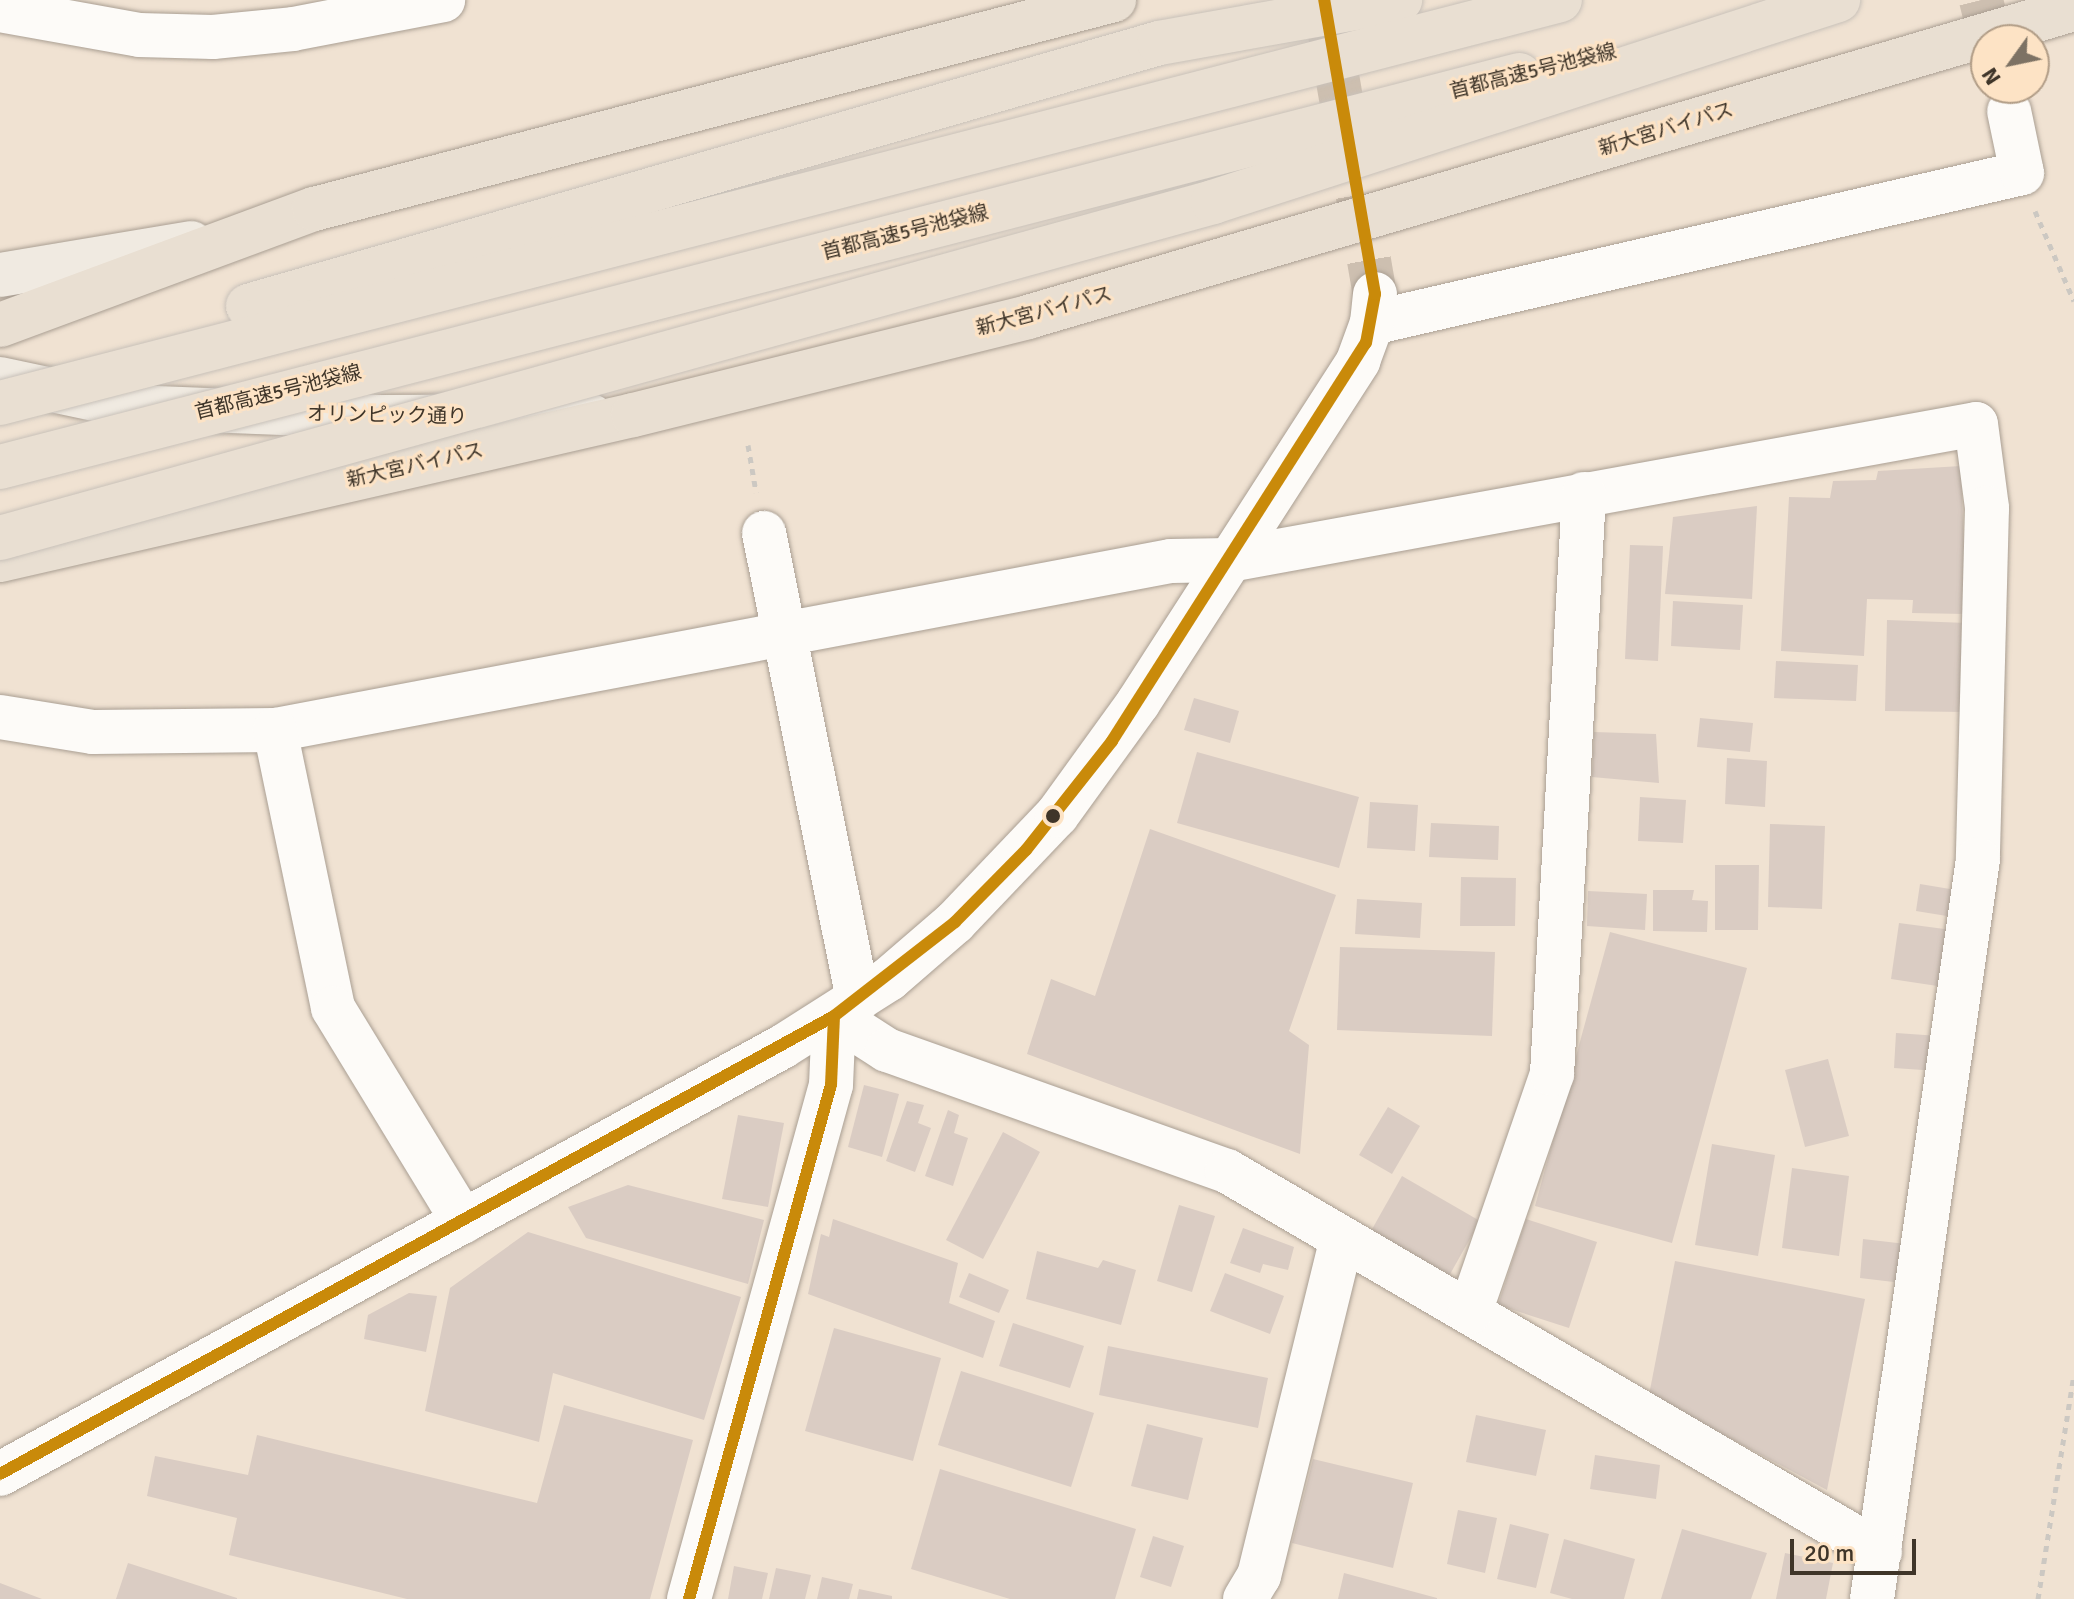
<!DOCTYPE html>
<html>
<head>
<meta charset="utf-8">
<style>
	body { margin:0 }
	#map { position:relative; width:2074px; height:1599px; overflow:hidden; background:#f0e2d2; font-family:Signika,"Noto Sans JP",sans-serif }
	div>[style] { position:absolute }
	.building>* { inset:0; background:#daccc3 }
	.street-tunnel>* { height:44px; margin-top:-22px; transform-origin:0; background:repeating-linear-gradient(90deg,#cdbfb0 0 44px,transparent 0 66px) }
	.path>* { height:5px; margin-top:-2.5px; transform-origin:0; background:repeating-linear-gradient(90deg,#ccc8c2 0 6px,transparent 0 12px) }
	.roads { filter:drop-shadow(0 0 2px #aa9f93) drop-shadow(0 0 2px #aa9f93) }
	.street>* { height:44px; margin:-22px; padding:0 22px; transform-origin:22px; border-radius:22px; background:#fdfbf8 }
	.primary>* { height:44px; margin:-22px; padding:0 22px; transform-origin:22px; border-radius:22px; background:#f0eae1 }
	.highway>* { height:44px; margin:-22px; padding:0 22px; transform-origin:22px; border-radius:22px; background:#e9dfd2 }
	.bridges { filter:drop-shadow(0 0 2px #c8c1b9) drop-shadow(0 0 2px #c8c1b9) }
	.highway-bridge>* { height:44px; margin:-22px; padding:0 22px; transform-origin:22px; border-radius:22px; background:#e9dfd2 }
	.bus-1>* { height:12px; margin:-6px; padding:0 6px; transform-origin:6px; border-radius:6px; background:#c98a0a }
	.dots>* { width:22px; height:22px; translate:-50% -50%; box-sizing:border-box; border:4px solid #fde3c5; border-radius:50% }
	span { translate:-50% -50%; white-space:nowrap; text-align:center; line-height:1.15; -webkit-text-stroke:6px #fde3c5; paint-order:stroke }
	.street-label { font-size:20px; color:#3f3529 }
	.north { position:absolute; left:1970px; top:24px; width:80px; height:80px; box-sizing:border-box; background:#fde3c5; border:2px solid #b19d87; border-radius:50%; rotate:237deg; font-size:22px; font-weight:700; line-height:32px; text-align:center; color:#3f3529 }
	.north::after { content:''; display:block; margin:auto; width:28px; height:36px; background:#7d7264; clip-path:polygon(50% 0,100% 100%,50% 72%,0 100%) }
	.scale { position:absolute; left:1790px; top:1539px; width:126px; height:36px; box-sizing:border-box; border:4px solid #3f3529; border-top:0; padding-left:10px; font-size:24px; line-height:28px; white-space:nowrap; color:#3f3529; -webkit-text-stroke:6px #fde3c5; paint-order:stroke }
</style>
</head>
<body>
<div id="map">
	<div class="building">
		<div style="clip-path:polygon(1961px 466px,1966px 614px,1912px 613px,1913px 600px,1867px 599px,1864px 656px,1781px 651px,1789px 497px,1830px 498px,1833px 481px,1876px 480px,1878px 471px)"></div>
		<div style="clip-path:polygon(1757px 506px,1752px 599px,1665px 594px,1673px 517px)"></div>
		<div style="clip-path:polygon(1630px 545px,1663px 546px,1658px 661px,1625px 659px)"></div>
		<div style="clip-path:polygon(1673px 601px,1743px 605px,1740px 650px,1671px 646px)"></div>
		<div style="clip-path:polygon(1887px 620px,1967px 623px,1965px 712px,1885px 711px)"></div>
		<div style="clip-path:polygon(1776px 661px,1858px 665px,1856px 701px,1774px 698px)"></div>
		<div style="clip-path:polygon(1194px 698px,1239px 711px,1230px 743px,1184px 730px)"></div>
		<div style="clip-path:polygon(1700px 718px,1753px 723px,1750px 752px,1697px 747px)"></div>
		<div style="clip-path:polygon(1594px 732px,1656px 734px,1659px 783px,1592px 777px)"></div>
		<div style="clip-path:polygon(1197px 752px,1359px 797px,1339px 868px,1177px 823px)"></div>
		<div style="clip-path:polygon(1727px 758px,1767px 761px,1765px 807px,1725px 804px)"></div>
		<div style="clip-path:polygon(1640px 797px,1686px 800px,1683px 843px,1638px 841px)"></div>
		<div style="clip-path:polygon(1370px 802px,1418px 805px,1415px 851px,1367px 848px)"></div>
		<div style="clip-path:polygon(1431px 823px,1499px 826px,1498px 860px,1429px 857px)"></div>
		<div style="clip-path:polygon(1770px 824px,1825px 826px,1822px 909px,1768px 907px)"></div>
		<div style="clip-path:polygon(1150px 829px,1336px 895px,1289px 1031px,1309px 1045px,1300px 1154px,1027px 1054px,1051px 979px,1095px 996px)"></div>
		<div style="clip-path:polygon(1715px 865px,1759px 865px,1758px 930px,1715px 930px)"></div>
		<div style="clip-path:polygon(1461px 877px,1516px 878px,1515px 926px,1460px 926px)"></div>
		<div style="clip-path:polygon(1920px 884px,1956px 890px,1953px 917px,1916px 911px)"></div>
		<div style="clip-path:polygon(1653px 890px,1694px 890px,1692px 900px,1708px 901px,1707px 932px,1653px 931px)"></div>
		<div style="clip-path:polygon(1588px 891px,1647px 894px,1645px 930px,1587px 926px)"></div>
		<div style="clip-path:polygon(1357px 899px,1422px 903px,1420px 938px,1355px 934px)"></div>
		<div style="clip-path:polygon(1899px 923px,1952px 930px,1944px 987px,1891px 979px)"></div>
		<div style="clip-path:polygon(1610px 932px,1747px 968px,1672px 1243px,1535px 1206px)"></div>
		<div style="clip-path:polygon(1340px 947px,1495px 952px,1492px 1036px,1337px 1030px)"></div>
		<div style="clip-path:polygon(1896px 1033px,1939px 1036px,1937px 1071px,1894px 1068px)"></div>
		<div style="clip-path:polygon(1828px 1059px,1849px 1136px,1805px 1147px,1785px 1070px)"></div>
		<div style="clip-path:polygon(864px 1085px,899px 1094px,882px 1157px,848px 1147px)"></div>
		<div style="clip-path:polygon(907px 1101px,924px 1105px,918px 1123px,931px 1128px,915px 1172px,886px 1161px)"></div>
		<div style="clip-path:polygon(1388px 1107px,1420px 1126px,1392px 1174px,1359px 1155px)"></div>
		<div style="clip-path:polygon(948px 1110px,959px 1115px,954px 1133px,968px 1138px,953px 1186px,925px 1176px)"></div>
		<div style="clip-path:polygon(738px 1115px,784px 1123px,768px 1207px,722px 1199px)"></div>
		<div style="clip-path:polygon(1003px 1132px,1040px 1152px,983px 1259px,946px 1240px)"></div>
		<div style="clip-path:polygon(1712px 1144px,1775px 1155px,1758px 1256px,1695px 1245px)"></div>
		<div style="clip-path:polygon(1792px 1168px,1849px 1176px,1839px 1256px,1782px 1248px)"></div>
		<div style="clip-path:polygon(1402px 1176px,1480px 1221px,1449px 1276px,1371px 1231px)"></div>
		<div style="clip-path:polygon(628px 1185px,764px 1220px,748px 1284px,586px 1238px,568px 1207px)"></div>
		<div style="clip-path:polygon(1179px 1205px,1215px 1216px,1192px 1292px,1157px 1281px)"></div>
		<div style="clip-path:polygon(833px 1219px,958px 1263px,949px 1303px,995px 1321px,983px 1358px,808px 1294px,821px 1234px,829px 1237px)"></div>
		<div style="clip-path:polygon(1526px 1219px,1597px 1242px,1569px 1328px,1498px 1305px)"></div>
		<div style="clip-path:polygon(1243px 1228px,1294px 1247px,1288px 1270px,1263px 1264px,1260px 1273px,1230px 1263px)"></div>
		<div style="clip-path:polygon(528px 1232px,741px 1297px,704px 1420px,553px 1373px,539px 1442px,425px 1411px,450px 1288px)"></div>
		<div style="clip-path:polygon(1863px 1239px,1906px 1244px,1902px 1283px,1860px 1278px)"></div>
		<div style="clip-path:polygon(1037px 1251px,1098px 1268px,1103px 1260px,1136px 1270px,1121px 1325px,1026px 1299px)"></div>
		<div style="clip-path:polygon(1675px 1261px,1865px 1299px,1827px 1490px,1649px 1395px)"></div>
		<div style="clip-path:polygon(969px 1273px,1009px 1290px,999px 1313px,959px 1297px)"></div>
		<div style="clip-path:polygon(1225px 1273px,1284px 1296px,1270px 1334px,1210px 1311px)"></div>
		<div style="clip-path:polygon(409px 1293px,437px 1296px,426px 1352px,364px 1339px,368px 1315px)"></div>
		<div style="clip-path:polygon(1013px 1323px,1084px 1346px,1070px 1388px,999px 1366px)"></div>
		<div style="clip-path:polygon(834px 1328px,941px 1358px,913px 1461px,805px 1431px)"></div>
		<div style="clip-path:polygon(1108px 1346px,1268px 1378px,1258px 1428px,1099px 1395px)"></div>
		<div style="clip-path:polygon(961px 1371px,1094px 1413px,1071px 1487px,938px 1445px)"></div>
		<div style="clip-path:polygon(564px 1405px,693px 1440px,650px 1599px,407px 1599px,229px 1555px,237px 1518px,147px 1496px,155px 1456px,248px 1475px,257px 1435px,537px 1503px)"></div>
		<div style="clip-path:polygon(1476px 1415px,1546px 1430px,1536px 1476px,1466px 1462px)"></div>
		<div style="clip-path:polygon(1147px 1424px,1203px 1438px,1188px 1500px,1131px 1486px)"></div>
		<div style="clip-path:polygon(1595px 1455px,1660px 1465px,1656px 1499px,1590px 1489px)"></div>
		<div style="clip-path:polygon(1313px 1459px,1413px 1483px,1393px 1568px,1292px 1543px)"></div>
		<div style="clip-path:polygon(940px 1469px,1136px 1529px,1115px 1599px,1010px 1599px,911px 1569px)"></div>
		<div style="clip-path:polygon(1458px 1510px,1497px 1518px,1485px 1573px,1447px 1564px)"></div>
		<div style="clip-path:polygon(1510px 1524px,1549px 1534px,1536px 1588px,1497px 1579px)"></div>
		<div style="clip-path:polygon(1682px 1529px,1767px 1553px,1751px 1599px,1661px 1599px)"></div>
		<div style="clip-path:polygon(1153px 1536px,1184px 1546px,1171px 1587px,1140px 1577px)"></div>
		<div style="clip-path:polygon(1564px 1539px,1635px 1559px,1624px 1599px,1572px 1599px,1550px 1593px)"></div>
		<div style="clip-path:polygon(1785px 1553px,1833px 1563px,1826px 1599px,1776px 1599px)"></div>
		<div style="clip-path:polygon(128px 1563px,237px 1598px,237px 1599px,116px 1599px)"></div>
		<div style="clip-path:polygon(734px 1566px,768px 1573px,762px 1599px,728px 1599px)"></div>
		<div style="clip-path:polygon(776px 1568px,811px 1575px,805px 1599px,769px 1599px)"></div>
		<div style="clip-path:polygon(1344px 1573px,1437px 1598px,1437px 1599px,1338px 1599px)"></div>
		<div style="clip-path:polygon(822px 1577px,853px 1584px,849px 1599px,817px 1599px)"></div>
		<div style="clip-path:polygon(0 1583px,42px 1599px,0 1599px)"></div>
		<div style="clip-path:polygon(859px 1589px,892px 1596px,892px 1599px,857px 1599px)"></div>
	</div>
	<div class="street-tunnel">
		<div style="left:1324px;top:0;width:298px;rotate:80.2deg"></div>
		<div style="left:1981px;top:0;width:41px;rotate:76deg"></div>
	</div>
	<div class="path">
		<div style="left:2035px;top:211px;width:98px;rotate:66.6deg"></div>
		<div style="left:748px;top:445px;width:48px;rotate:80.3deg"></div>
		<div style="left:2038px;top:1599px;width:227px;rotate:-80.9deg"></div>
	</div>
	<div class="roads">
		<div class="street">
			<div style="left:0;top:10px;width:141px;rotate:10.2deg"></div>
			<div style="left:139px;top:35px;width:74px;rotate:1.5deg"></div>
			<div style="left:213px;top:37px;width:80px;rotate:-5.7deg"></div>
			<div style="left:293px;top:29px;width:153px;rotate:-10.9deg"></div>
			<div style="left:1372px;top:323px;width:667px;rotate:-12.99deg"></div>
			<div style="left:2022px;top:173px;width:63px;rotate:-101.8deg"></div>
			<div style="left:764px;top:533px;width:476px;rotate:78.6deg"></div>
			<div style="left:0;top:717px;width:94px;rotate:9.2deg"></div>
			<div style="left:93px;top:732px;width:182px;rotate:-0.6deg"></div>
			<div style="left:275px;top:730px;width:912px;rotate:-10.68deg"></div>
			<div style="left:1171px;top:561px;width:58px;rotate:-1deg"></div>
			<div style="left:1229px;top:560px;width:759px;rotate:-10.32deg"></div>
			<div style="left:1976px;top:424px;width:85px;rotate:82.5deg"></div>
			<div style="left:1987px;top:508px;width:351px;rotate:91.5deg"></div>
			<div style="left:1978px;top:859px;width:748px;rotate:98.15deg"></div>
			<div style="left:275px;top:730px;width:284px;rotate:78.2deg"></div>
			<div style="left:333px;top:1008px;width:250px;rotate:58.6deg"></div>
			<div style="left:834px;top:1016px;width:63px;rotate:32.7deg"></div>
			<div style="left:887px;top:1050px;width:361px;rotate:19.6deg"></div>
			<div style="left:1227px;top:1171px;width:756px;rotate:30.26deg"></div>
			<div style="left:1470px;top:1312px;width:252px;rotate:-71deg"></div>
			<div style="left:1552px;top:1074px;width:581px;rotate:-86.84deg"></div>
			<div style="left:0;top:1474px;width:891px;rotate:-28.64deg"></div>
			<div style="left:782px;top:1047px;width:127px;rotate:-32.4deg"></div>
			<div style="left:889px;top:979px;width:87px;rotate:-40.8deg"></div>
			<div style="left:955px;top:922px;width:148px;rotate:-46.4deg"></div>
			<div style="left:1057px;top:815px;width:138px;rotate:-54.1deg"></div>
			<div style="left:1138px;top:703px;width:407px;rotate:-57.2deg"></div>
			<div style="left:1358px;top:361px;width:40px;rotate:-69.8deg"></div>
			<div style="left:1372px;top:323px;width:29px;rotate:-84deg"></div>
			<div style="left:689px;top:1599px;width:533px;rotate:-74.56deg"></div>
			<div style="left:831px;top:1085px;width:69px;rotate:-87.5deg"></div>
			<div style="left:1245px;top:1599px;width:27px;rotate:-59deg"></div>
			<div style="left:1259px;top:1576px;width:347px;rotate:-76.2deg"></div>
		</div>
		<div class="primary">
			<div style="left:0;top:275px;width:194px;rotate:-9.5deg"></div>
			<div style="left:0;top:379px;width:135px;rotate:12deg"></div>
			<div style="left:132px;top:407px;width:249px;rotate:2.3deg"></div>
			<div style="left:381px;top:417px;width:210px;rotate:-0.3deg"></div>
		</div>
		<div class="highway">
			<div style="left:0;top:325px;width:335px;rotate:-20.3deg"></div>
			<div style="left:314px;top:209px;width:827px;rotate:-14.64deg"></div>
			<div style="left:0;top:560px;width:649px;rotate:-12.9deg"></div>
			<div style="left:633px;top:415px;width:407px;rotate:-13.9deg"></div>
			<div style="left:1028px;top:317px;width:1090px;rotate:-16.41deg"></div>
		</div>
	</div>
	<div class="bridges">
		<div class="highway-bridge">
			<div style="left:248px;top:306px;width:948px;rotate:-16.1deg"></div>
			<div style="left:1159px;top:43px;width:245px;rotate:-10.1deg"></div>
			<div style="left:0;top:403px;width:1611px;rotate:-14.48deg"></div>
			<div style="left:0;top:467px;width:1569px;rotate:-14.47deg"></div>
			<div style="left:0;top:538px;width:1259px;rotate:-15.48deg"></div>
			<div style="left:1213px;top:202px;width:657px;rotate:-17.91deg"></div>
		</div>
	</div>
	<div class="bus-1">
		<div style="left:0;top:1474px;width:951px;rotate:-28.77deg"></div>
		<div style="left:834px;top:1016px;width:153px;rotate:-37.8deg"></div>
		<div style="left:955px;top:922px;width:101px;rotate:-45.4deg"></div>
		<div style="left:1026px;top:850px;width:139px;rotate:-51.7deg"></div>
		<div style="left:1112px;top:741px;width:472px;rotate:-57.5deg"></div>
		<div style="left:1366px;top:343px;width:50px;rotate:-79.6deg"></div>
		<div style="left:1375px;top:294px;width:298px;rotate:-99.8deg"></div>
		<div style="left:689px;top:1599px;width:533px;rotate:-74.56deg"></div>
		<div style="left:831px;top:1085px;width:69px;rotate:-87.5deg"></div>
	</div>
	<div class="dots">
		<div style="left:1053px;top:816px;background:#3f3529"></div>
	</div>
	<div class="street-label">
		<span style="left:1533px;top:71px;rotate:-14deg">首都高速5号池袋線</span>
		<span style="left:1666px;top:129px;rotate:-17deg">新大宮バイパス</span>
		<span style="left:905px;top:232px;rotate:-14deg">首都高速5号池袋線</span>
		<span style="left:1044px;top:311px;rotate:-15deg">新大宮バイパス</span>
		<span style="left:278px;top:392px;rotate:-14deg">首都高速5号池袋線</span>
		<span style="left:387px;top:415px;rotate:1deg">オリンピック通り</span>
		<span style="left:415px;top:465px;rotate:-13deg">新大宮バイパス</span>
	</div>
	<div class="north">N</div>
	<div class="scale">20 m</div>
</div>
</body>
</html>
